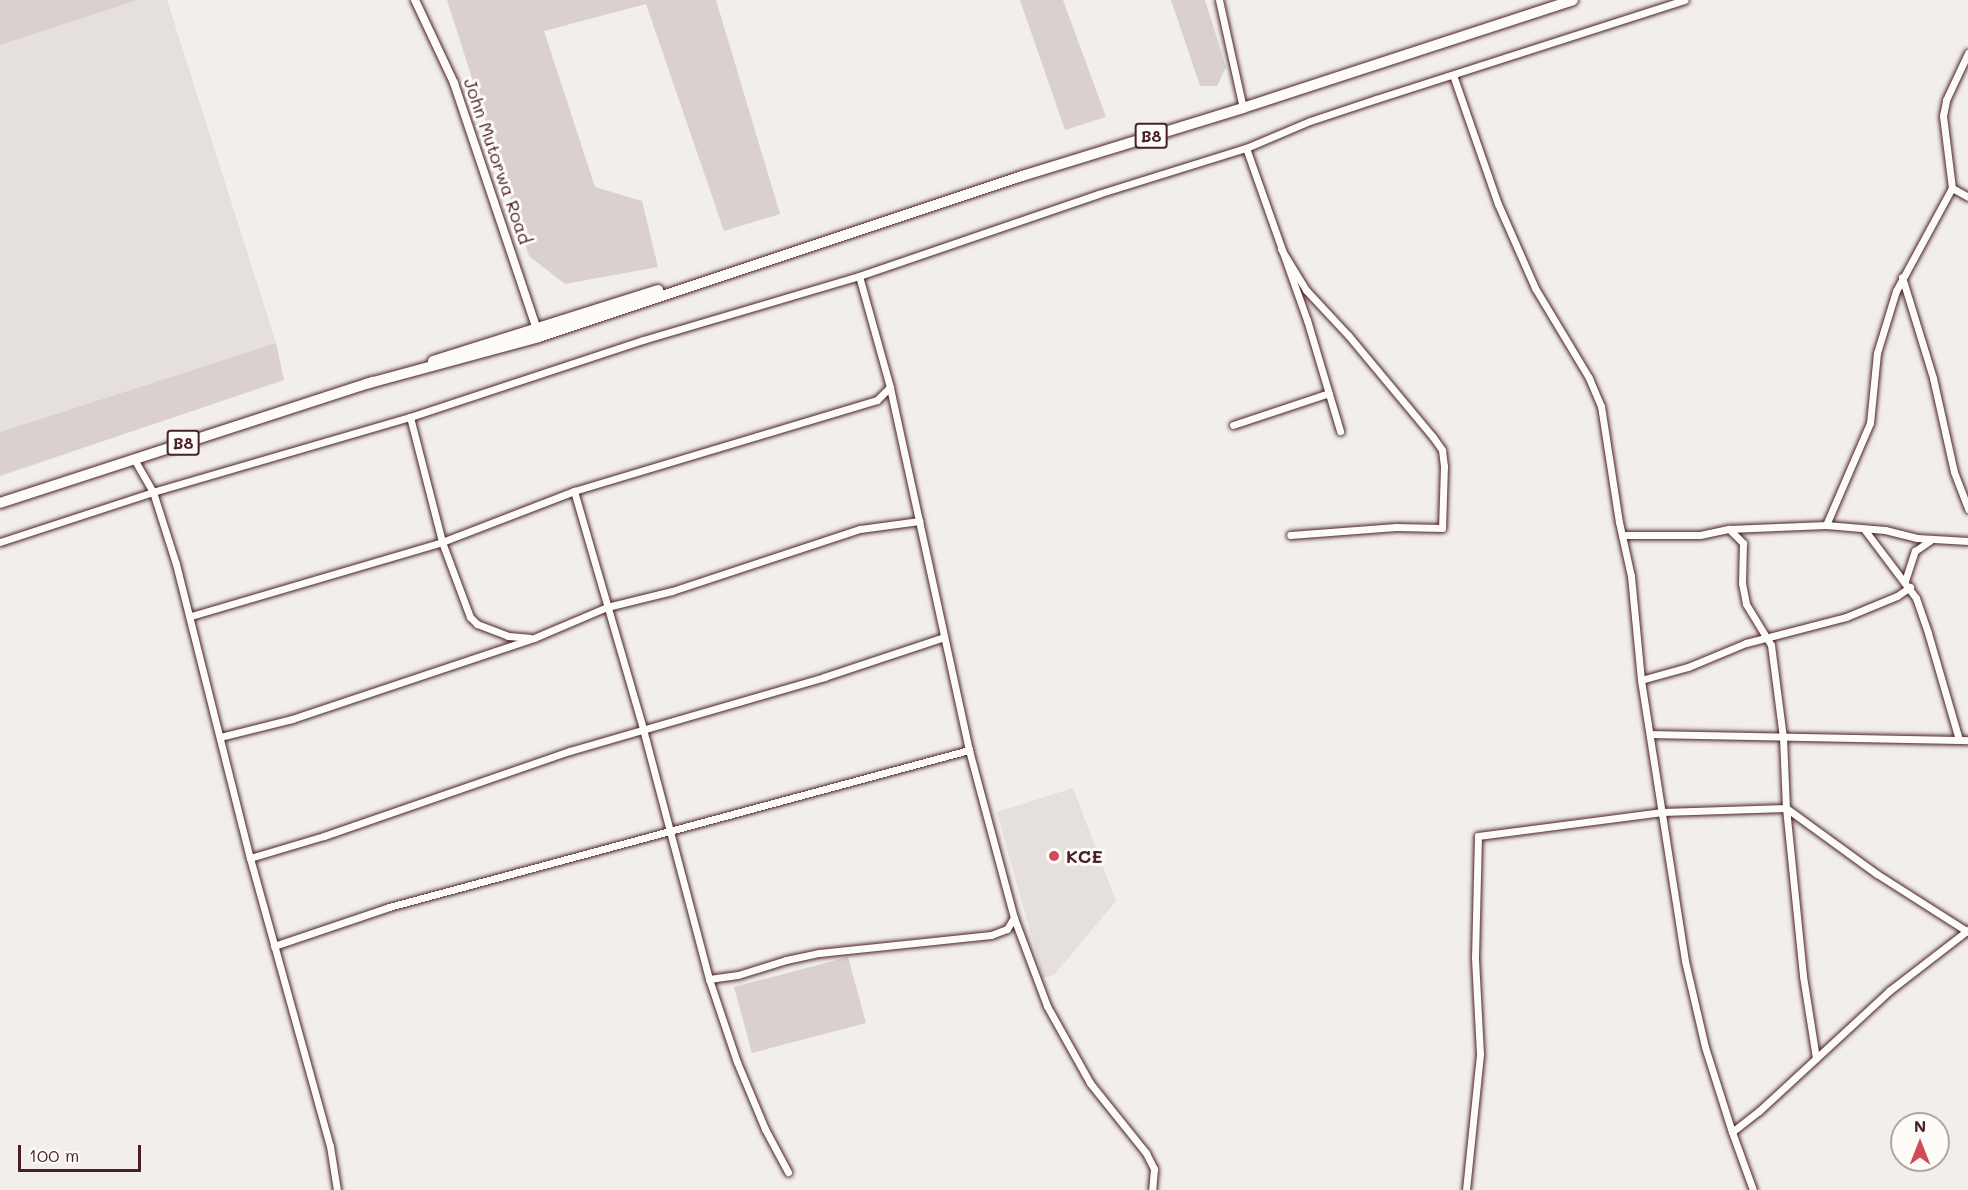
<!DOCTYPE html>
<html>
<head>
<meta charset="utf-8">
<style>
	body { margin:0 }
	#map { position:relative; width:1968px; height:1190px; overflow:hidden; background:#f2efeb; font-family:Mali,sans-serif }
	div>[style] { position:absolute }
	.built>* { inset:0; background:#e5dfdd }
	.green>* { inset:0; background:#d9d0cf }
	.roads { filter:drop-shadow(0 0 2px #4a1f2b) drop-shadow(0 0 2px #4a1f2b) }
	.minor>* { height:7px; margin:-3.5px; padding:0 3.5px; transform-origin:3.5px; border-radius:3.5px; background:#fdfcf7 }
	.tertiary>* { height:8px; margin:-4px; padding:0 4px; transform-origin:4px; border-radius:4px; background:#fdfcf7 }
	.trunk>* { height:10px; margin:-5px; padding:0 5px; transform-origin:5px; border-radius:5px; background:#fdfcf7 }
	.dots>* { width:16px; height:16px; translate:-50% -50%; box-sizing:border-box; border:3px solid #fdfcf7; border-radius:50% }
	span { translate:-50% -50%; white-space:nowrap; text-align:center; line-height:1.15; -webkit-text-stroke:6px #fdfcf7; paint-order:stroke }
	.shield-label span { padding:2px 4px; background:#fdfcf7; border:2px solid; border-radius:4px; -webkit-text-stroke-width:0 }
	.shield-label { font-size:16px; color:#4a1f2b; font-weight:700 }
	.street-label { font-size:18px; color:#4a1f2b }
	.poi-label { font-size:18px; color:#4a1f2b; font-weight:700 }
	.left { translate:0 -50%; text-align:left }
	.north { position:absolute; left:1890px; top:1112px; width:60px; height:60px; box-sizing:border-box; background:#fdfcf7; border:2px solid #b5a4a5; border-radius:50%; rotate:0deg; font-size:16px; font-weight:700; line-height:24px; text-align:center; color:#4a1f2b }
	.north::after { content:''; display:block; margin:auto; width:21px; height:27px; background:#d1495b; clip-path:polygon(50% 0,100% 100%,50% 72%,0 100%) }
	.scale { position:absolute; left:18px; top:1145px; width:123px; height:27px; box-sizing:border-box; border:3px solid #4a1f2b; border-top:0; padding-left:8px; font-size:18px; line-height:21px; white-space:nowrap; color:#4a1f2b; -webkit-text-stroke:4px #fdfcf7; paint-order:stroke }
</style>
</head>
<body>
<div id="map">
	<div class="built">
		<div style="clip-path:polygon(138px 0,167px 0,276px 343px,0 432px,0 45px)"></div>
		<div style="clip-path:polygon(1073px 788px,1116px 901px,1054px 975px,1043px 978px,997px 812px)"></div>
	</div>
	<div class="green">
		<div style="clip-path:polygon(0 0,138px 0,0 45px)"></div>
		<div style="clip-path:polygon(447px 0,716px 0,780px 214px,724px 231px,646px 4px,544px 31px,595px 187px,642px 201px,658px 267px,565px 284px,529px 256px)"></div>
		<div style="clip-path:polygon(1020px 0,1063px 0,1106px 117px,1065px 130px)"></div>
		<div style="clip-path:polygon(1171px 0,1205px 0,1226px 67px,1217px 86px,1200px 86px)"></div>
		<div style="clip-path:polygon(276px 343px,284px 380px,0 476px,0 432px)"></div>
		<div style="clip-path:polygon(848px 957px,866px 1023px,752px 1053px,734px 987px)"></div>
	</div>
	<div class="roads">
		<div class="minor">
			<div style="left:1219px;top:0;width:111px;rotate:77.5deg"></div>
			<div style="left:1453px;top:75px;width:137px;rotate:70.8deg"></div>
			<div style="left:1498px;top:204px;width:92px;rotate:66.2deg"></div>
			<div style="left:1535px;top:288px;width:105px;rotate:59deg"></div>
			<div style="left:1589px;top:378px;width:30px;rotate:67deg"></div>
			<div style="left:1601px;top:406px;width:117px;rotate:81.2deg"></div>
			<div style="left:1619px;top:522px;width:55px;rotate:77.5deg"></div>
			<div style="left:1631px;top:576px;width:104px;rotate:84.5deg"></div>
			<div style="left:1641px;top:680px;width:284px;rotate:81.1deg"></div>
			<div style="left:1685px;top:961px;width:88px;rotate:76.9deg"></div>
			<div style="left:1705px;top:1047px;width:89px;rotate:72.4deg"></div>
			<div style="left:1732px;top:1132px;width:62px;rotate:70.1deg"></div>
			<div style="left:1246px;top:148px;width:182px;rotate:70.5deg"></div>
			<div style="left:1307px;top:320px;width:116px;rotate:73.4deg"></div>
			<div style="left:1952px;top:188px;width:18px;rotate:29deg"></div>
			<div style="left:1281px;top:249px;width:48px;rotate:58.6deg"></div>
			<div style="left:1306px;top:290px;width:62px;rotate:47deg"></div>
			<div style="left:1348px;top:335px;width:133px;rotate:50.2deg"></div>
			<div style="left:1433px;top:437px;width:16px;rotate:55deg"></div>
			<div style="left:1442px;top:450px;width:16px;rotate:83deg"></div>
			<div style="left:1444px;top:466px;width:62px;rotate:91.8deg"></div>
			<div style="left:1442px;top:528px;width:46px;rotate:-178.8deg"></div>
			<div style="left:1396px;top:527px;width:106px;rotate:175.7deg"></div>
			<div style="left:1902px;top:277px;width:106px;rotate:72.9deg"></div>
			<div style="left:1933px;top:378px;width:96px;rotate:77.4deg"></div>
			<div style="left:1954px;top:472px;width:40px;rotate:69deg"></div>
			<div style="left:410px;top:417px;width:129px;rotate:75.6deg"></div>
			<div style="left:442px;top:542px;width:80px;rotate:69.5deg"></div>
			<div style="left:470px;top:617px;width:10px;rotate:45deg"></div>
			<div style="left:477px;top:624px;width:33px;rotate:21deg"></div>
			<div style="left:508px;top:636px;width:21px;rotate:5deg"></div>
			<div style="left:1233px;top:425px;width:101px;rotate:-18.4deg"></div>
			<div style="left:134px;top:459px;width:38px;rotate:60deg"></div>
			<div style="left:153px;top:492px;width:76px;rotate:72.3deg"></div>
			<div style="left:176px;top:564px;width:303px;rotate:75.9deg"></div>
			<div style="left:250px;top:858px;width:299px;rotate:74.5deg"></div>
			<div style="left:330px;top:1146px;width:45px;rotate:81deg"></div>
			<div style="left:574px;top:491px;width:248px;rotate:73.8deg"></div>
			<div style="left:643px;top:729px;width:259px;rotate:75.2deg"></div>
			<div style="left:709px;top:979px;width:88px;rotate:71.4deg"></div>
			<div style="left:737px;top:1062px;width:73px;rotate:67.3deg"></div>
			<div style="left:765px;top:1129px;width:49px;rotate:61.9deg"></div>
			<div style="left:1826px;top:525px;width:111px;rotate:-66.7deg"></div>
			<div style="left:1870px;top:423px;width:70px;rotate:-84.3deg"></div>
			<div style="left:1877px;top:353px;width:65px;rotate:-73deg"></div>
			<div style="left:1896px;top:291px;width:117px;rotate:-61.5deg"></div>
			<div style="left:1952px;top:188px;width:73px;rotate:-97.1deg"></div>
			<div style="left:1943px;top:116px;width:16px;rotate:-79deg"></div>
			<div style="left:1946px;top:100px;width:52px;rotate:-64.9deg"></div>
			<div style="left:1729px;top:529px;width:20px;rotate:45deg"></div>
			<div style="left:1743px;top:543px;width:40px;rotate:91.4deg"></div>
			<div style="left:1742px;top:583px;width:21px;rotate:79deg"></div>
			<div style="left:1746px;top:604px;width:48px;rotate:58.6deg"></div>
			<div style="left:1771px;top:645px;width:93px;rotate:82.6deg"></div>
			<div style="left:1783px;top:737px;width:71px;rotate:87.6deg"></div>
			<div style="left:1786px;top:808px;width:169px;rotate:84.2deg"></div>
			<div style="left:1803px;top:976px;width:83px;rotate:81deg"></div>
			<div style="left:1864px;top:529px;width:86px;rotate:53deg"></div>
			<div style="left:1916px;top:598px;width:37px;rotate:71deg"></div>
			<div style="left:1928px;top:633px;width:111px;rotate:73.8deg"></div>
			<div style="left:1622px;top:535px;width:78px"></div>
			<div style="left:1700px;top:535px;width:30px;rotate:-12deg"></div>
			<div style="left:1729px;top:529px;width:97px;rotate:-2.4deg"></div>
			<div style="left:1826px;top:525px;width:59px;rotate:4.8deg"></div>
			<div style="left:1885px;top:530px;width:33px;rotate:14deg"></div>
			<div style="left:1917px;top:538px;width:51px;rotate:3.4deg"></div>
			<div style="left:0;top:542px;width:161px;rotate:-18.1deg"></div>
			<div style="left:153px;top:492px;width:268px;rotate:-16.3deg"></div>
			<div style="left:410px;top:417px;width:245px;rotate:-18.3deg"></div>
			<div style="left:643px;top:340px;width:225px;rotate:-16.5deg"></div>
			<div style="left:859px;top:276px;width:253px;rotate:-18.9deg"></div>
			<div style="left:1098px;top:194px;width:155px;rotate:-17.3deg"></div>
			<div style="left:1246px;top:148px;width:69px;rotate:-22.9deg"></div>
			<div style="left:1310px;top:121px;width:70px;rotate:-18.4deg"></div>
			<div style="left:1376px;top:99px;width:324px;rotate:-17.8deg"></div>
			<div style="left:1905px;top:581px;width:32px;rotate:-72deg"></div>
			<div style="left:1915px;top:551px;width:19px;rotate:-35deg"></div>
			<div style="left:191px;top:616px;width:262px;rotate:-16.4deg"></div>
			<div style="left:442px;top:542px;width:142px;rotate:-21.1deg"></div>
			<div style="left:574px;top:491px;width:316px;rotate:-16.7deg"></div>
			<div style="left:877px;top:400px;width:18px;rotate:-45deg"></div>
			<div style="left:1641px;top:680px;width:49px;rotate:-15.5deg"></div>
			<div style="left:1688px;top:667px;width:63px;rotate:-22.5deg"></div>
			<div style="left:1746px;top:643px;width:103px;rotate:-14.6deg"></div>
			<div style="left:1846px;top:617px;width:55px;rotate:-22.4deg"></div>
			<div style="left:1897px;top:596px;width:16px;rotate:-35deg"></div>
			<div style="left:1651px;top:734px;width:317px;rotate:1.1deg"></div>
			<div style="left:220px;top:737px;width:74px;rotate:-14deg"></div>
			<div style="left:292px;top:719px;width:255px;rotate:-18.5deg"></div>
			<div style="left:534px;top:638px;width:79px;rotate:-23deg"></div>
			<div style="left:607px;top:607px;width:67px;rotate:-13.8deg"></div>
			<div style="left:672px;top:591px;width:198px;rotate:-18.3deg"></div>
			<div style="left:860px;top:529px;width:60px;rotate:-7.7deg"></div>
			<div style="left:250px;top:858px;width:77px;rotate:-16.6deg"></div>
			<div style="left:324px;top:836px;width:260px;rotate:-19.1deg"></div>
			<div style="left:570px;top:751px;width:265px;rotate:-16.2deg"></div>
			<div style="left:824px;top:677px;width:126px;rotate:-18.4deg"></div>
			<div style="left:1014px;top:918px;width:94px;rotate:69.4deg"></div>
			<div style="left:1047px;top:1006px;width:88px;rotate:60.8deg"></div>
			<div style="left:1090px;top:1083px;width:90px;rotate:51.3deg"></div>
			<div style="left:1146px;top:1153px;width:18px;rotate:63deg"></div>
			<div style="left:1154px;top:1169px;width:21px;rotate:95deg"></div>
			<div style="left:274px;top:946px;width:121px;rotate:-18.7deg"></div>
			<div style="left:389px;top:907px;width:601px;rotate:-15.15deg"></div>
			<div style="left:709px;top:979px;width:29px;rotate:-8deg"></div>
			<div style="left:738px;top:975px;width:50px;rotate:-17.4deg"></div>
			<div style="left:786px;top:960px;width:34px;rotate:-12deg"></div>
			<div style="left:819px;top:953px;width:173px;rotate:-6deg"></div>
			<div style="left:991px;top:935px;width:17px;rotate:-21deg"></div>
			<div style="left:1007px;top:929px;width:13px;rotate:-58deg"></div>
			<div style="left:1014px;top:918px;width:174px;rotate:-105deg"></div>
			<div style="left:969px;top:750px;width:371px;rotate:-102.3deg"></div>
			<div style="left:890px;top:387px;width:115px;rotate:-105.6deg"></div>
			<div style="left:1732px;top:1132px;width:34px;rotate:-38deg"></div>
			<div style="left:1759px;top:1111px;width:177px;rotate:-42.7deg"></div>
			<div style="left:1889px;top:991px;width:100px;rotate:-37.7deg"></div>
			<div style="left:1466px;top:1190px;width:137px;rotate:-84.1deg"></div>
			<div style="left:1480px;top:1054px;width:96px;rotate:-93deg"></div>
			<div style="left:1475px;top:958px;width:122px;rotate:-88.6deg"></div>
			<div style="left:1478px;top:836px;width:186px;rotate:-7.4deg"></div>
			<div style="left:1662px;top:812px;width:124px;rotate:-1.8deg"></div>
			<div style="left:1786px;top:808px;width:112px;rotate:36deg"></div>
			<div style="left:1877px;top:874px;width:108px;rotate:32.5deg"></div>
		</div>
		<div class="tertiary">
			<div style="left:415px;top:0;width:92px;rotate:64.8deg"></div>
			<div style="left:454px;top:83px;width:264px;rotate:71.4deg"></div>
		</div>
		<div class="trunk">
			<div style="left:433px;top:361px;width:236px;rotate:-17.5deg"></div>
			<div style="left:366px;top:384px;width:179px;rotate:-15.2deg"></div>
			<div style="left:539px;top:337px;width:509px;rotate:-18.43deg"></div>
			<div style="left:1022px;top:176px;width:231px;rotate:-17.1deg"></div>
			<div style="left:1243px;top:108px;width:347px;rotate:-18.1deg"></div>
			<div style="left:0;top:503px;width:392px;rotate:-18deg"></div>
		</div>
	</div>
	<div class="dots">
		<div style="left:1054px;top:856px;background:#d1495b"></div>
	</div>
	<div class="shield-label">
		<span style="left:1151px;top:136px">B8</span>
		<span style="left:183px;top:443px">B8</span>
	</div>
	<div class="street-label">
		<span style="left:498px;top:161px;rotate:71deg">John Mutorwa Road</span>
	</div>
	<div class="poi-label">
		<span class="left" style="left:1066px;top:856px">KCE</span>
	</div>
	<div class="north">N</div>
	<div class="scale">100 m</div>
</div>
</body>
</html>
